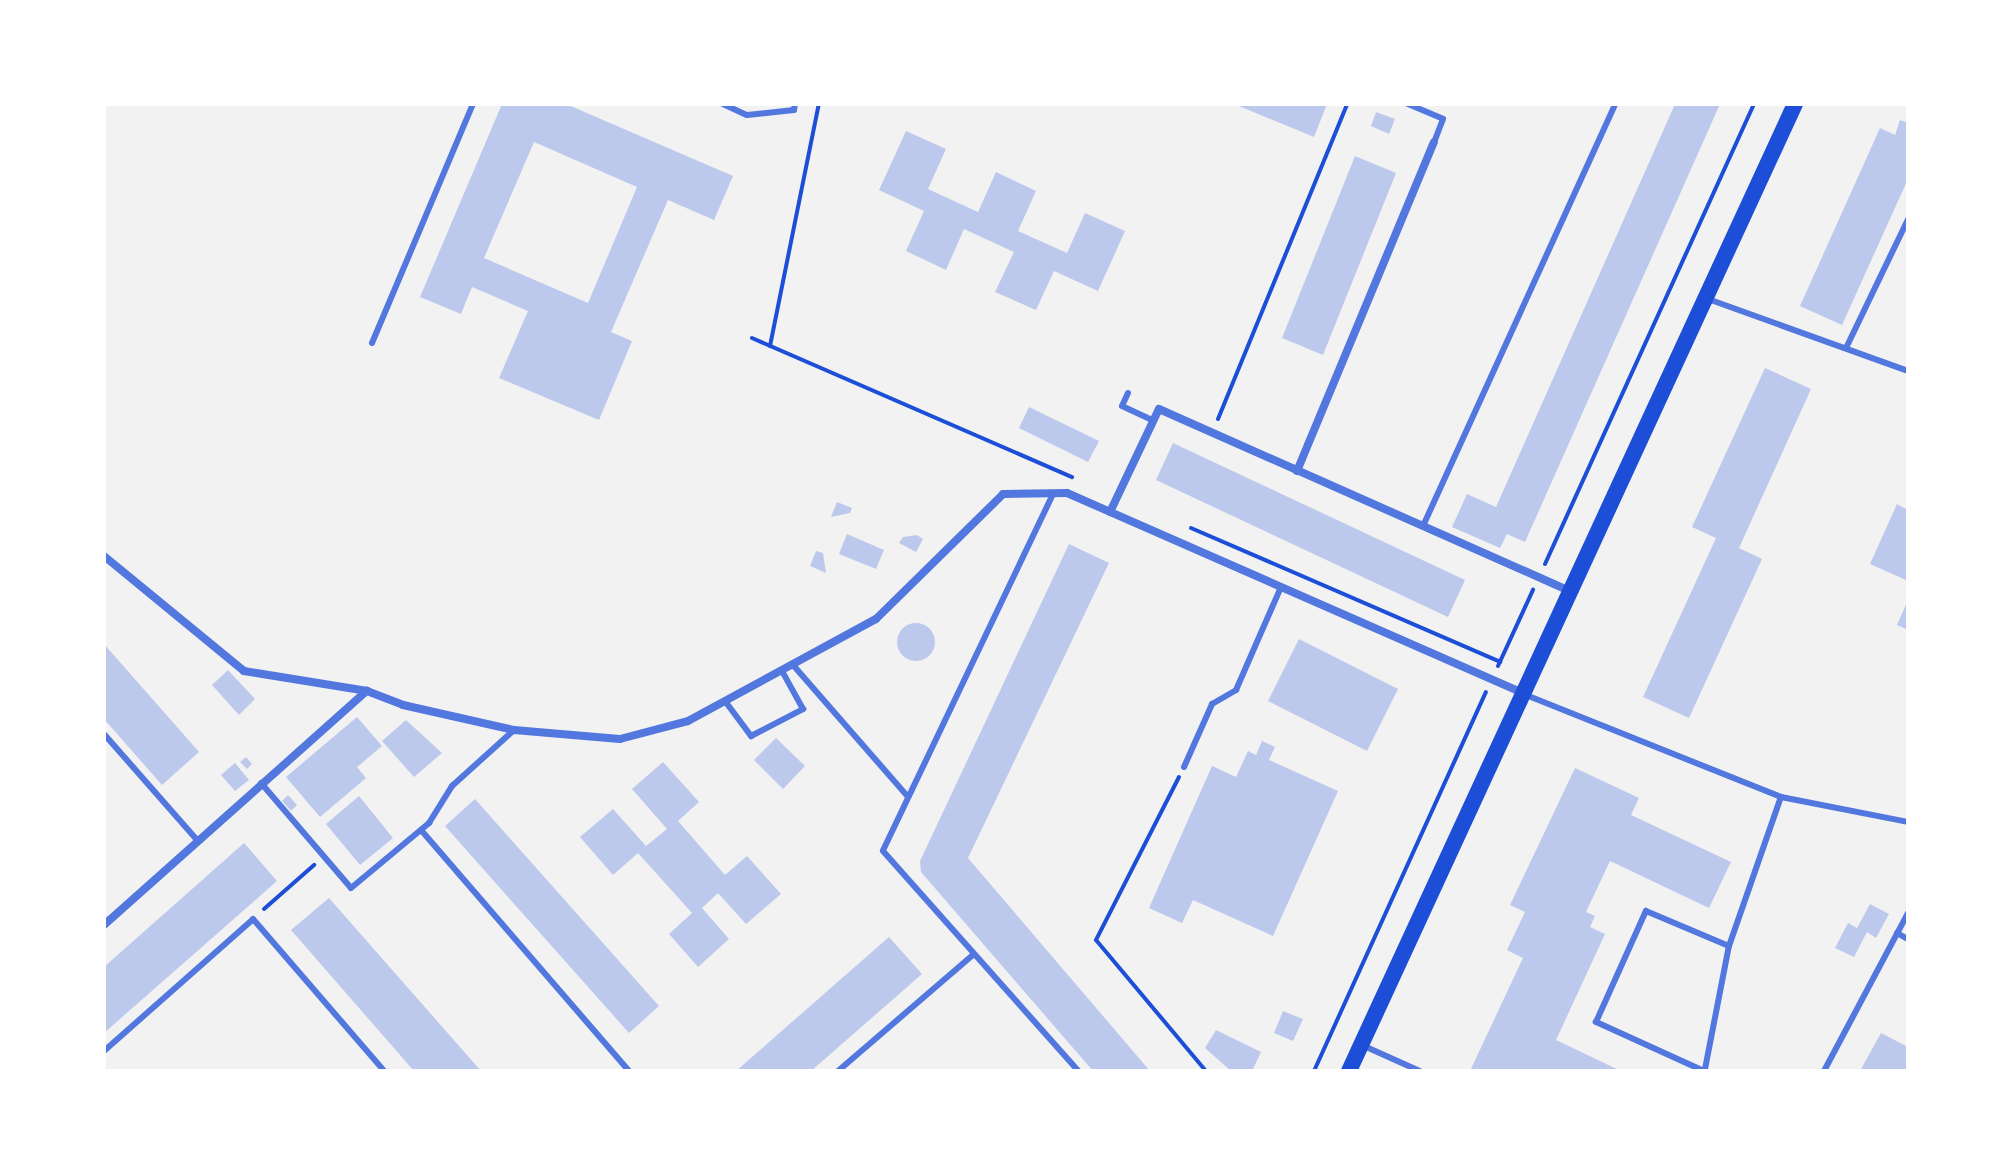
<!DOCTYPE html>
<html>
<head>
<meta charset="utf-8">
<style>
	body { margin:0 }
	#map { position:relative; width:2012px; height:1175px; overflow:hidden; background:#f2f2f2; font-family:"Work Sans",sans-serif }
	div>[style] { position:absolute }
	.building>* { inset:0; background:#bdc9ec }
	.round { border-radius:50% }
	.path>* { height:4px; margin:-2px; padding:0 2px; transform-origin:2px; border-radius:2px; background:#1d4ed8 }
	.service>* { height:6px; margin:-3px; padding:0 3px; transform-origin:3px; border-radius:3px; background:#5277de }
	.minor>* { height:8px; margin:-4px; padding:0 4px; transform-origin:4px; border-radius:4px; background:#5277de }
	.secondary>* { height:16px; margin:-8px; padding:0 8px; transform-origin:8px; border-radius:8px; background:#1d4ed8 }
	span { translate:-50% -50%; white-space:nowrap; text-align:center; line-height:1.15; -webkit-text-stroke:8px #fff; paint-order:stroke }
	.frame { position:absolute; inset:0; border:106px solid #fff; pointer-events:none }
</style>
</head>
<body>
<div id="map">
	<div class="building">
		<div style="clip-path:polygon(evenodd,502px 104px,566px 104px,733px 176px,714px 220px,668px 200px,611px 332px,632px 341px,599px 420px,499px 378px,528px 311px,472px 287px,461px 314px,420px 297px,502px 104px,534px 142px,637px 187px,588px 303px,484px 258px,534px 142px)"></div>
		<div style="clip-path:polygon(1234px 104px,1327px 104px,1314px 137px)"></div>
		<div style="clip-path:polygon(1675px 104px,1720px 104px,1525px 542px,1507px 534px,1500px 548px,1452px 527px,1467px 494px,1496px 507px)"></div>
		<div style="clip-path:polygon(1376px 112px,1395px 119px,1389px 134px,1371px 126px)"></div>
		<div style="clip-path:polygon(1900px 120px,1908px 123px,1908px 179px,1842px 325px,1800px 306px,1880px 128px,1895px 135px)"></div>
		<div style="clip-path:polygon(906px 131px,946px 149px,928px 189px,978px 212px,996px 172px,1036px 191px,1018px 231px,1067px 253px,1085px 213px,1125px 231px,1098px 291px,1054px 271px,1036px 310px,995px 292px,1014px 252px,964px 229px,946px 270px,906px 251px,924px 211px,879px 190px)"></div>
		<div style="clip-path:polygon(1355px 156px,1396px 173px,1323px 355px,1282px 338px)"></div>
		<div style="clip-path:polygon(1765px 368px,1811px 389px,1739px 548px,1762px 559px,1689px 718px,1643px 697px,1716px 538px,1692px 527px)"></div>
		<div style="clip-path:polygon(1029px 407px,1099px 441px,1088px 462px,1019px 428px)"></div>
		<div style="clip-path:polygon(1173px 443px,1465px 580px,1448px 617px,1156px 480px)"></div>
		<div style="clip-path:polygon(837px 502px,852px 508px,850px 513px,831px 517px)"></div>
		<div style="clip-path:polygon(1897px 504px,1908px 510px,1908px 581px,1870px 564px)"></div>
		<div style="clip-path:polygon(847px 534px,884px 550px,876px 569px,839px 554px)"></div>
		<div style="clip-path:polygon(917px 535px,923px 539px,916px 552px,899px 543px,903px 537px)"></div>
		<div style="clip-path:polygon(1069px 544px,1109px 563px,968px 858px,1150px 1071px,1093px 1071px,921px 872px,920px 861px)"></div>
		<div style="clip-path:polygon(816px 551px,823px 553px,826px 573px,810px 566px)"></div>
		<div style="clip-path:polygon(1908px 600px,1908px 630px,1897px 625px)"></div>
		<div class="round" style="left:897px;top:623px;width:38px;height:38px"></div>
		<div style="clip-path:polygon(1299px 639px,1398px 689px,1367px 751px,1268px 701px)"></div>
		<div style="clip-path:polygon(104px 644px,199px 752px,162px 785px,104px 719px)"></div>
		<div style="clip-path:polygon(228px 670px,255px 699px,239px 715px,212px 685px)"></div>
		<div style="clip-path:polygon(357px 717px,382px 746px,357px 767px,366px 778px,320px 817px,286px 777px)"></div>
		<div style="clip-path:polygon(406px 720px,442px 753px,414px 777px,382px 741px)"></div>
		<div style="clip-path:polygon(776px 738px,805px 766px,783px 789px,754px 760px)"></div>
		<div style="clip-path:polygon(1262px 741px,1275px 747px,1269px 760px,1338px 791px,1273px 936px,1193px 900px,1182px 923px,1149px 908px,1212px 766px,1236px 777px,1248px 751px,1256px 755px)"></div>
		<div style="clip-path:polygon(246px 757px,252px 764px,247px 769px,240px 762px)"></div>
		<div style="clip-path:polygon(663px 762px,699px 802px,678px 821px,725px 875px,747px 856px,781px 894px,746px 924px,718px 893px,702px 908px,729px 939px,698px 967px,669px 934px,692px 913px,638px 853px,613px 875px,580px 837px,613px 809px,646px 846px,667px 829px,632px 789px)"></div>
		<div style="clip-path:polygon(235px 763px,249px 780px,235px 791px,221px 775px)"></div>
		<div style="clip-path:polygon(1575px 768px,1639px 798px,1631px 815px,1731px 862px,1709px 908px,1610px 861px,1586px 912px,1595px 916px,1590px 927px,1605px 934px,1556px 1040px,1621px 1071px,1470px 1071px,1523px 958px,1507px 950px,1525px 912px,1510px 905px)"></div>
		<div style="clip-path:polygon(288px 795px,297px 805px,291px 811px,282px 801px)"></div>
		<div style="clip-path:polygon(359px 796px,393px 838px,360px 865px,326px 824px)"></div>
		<div style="clip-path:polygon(475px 799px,659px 1006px,629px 1033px,445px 826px)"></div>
		<div style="clip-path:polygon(244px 843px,277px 881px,104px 1033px,104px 967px)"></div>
		<div style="clip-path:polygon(329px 898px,481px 1071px,414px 1071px,291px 930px)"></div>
		<div style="clip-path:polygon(1870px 904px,1889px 914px,1876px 938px,1867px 932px,1854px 957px,1835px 948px,1848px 923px,1857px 928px)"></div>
		<div style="clip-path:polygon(889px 937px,922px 974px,811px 1071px,736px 1071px)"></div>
		<div style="clip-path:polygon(1283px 1011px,1303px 1019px,1293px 1041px,1274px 1033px)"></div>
		<div style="clip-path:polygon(1216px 1030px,1261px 1052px,1252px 1071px,1231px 1071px,1205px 1048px)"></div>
		<div style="clip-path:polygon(1881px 1033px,1908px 1047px,1908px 1071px,1860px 1071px)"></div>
	</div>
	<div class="path">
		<div style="left:752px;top:338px;width:349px;rotate:23.5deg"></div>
		<div style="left:770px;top:346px;width:247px;rotate:-78.6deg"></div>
		<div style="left:1218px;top:419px;width:340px;rotate:-67.7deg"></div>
		<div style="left:1191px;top:528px;width:337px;rotate:23.4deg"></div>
		<div style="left:1545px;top:564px;width:505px;rotate:-65.57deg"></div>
		<div style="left:1498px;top:666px;width:84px;rotate:-65.3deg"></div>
		<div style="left:1179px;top:777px;width:183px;rotate:117deg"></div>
		<div style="left:1096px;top:940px;width:171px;rotate:50deg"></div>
		<div style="left:264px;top:909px;width:67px;rotate:-41.3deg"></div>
		<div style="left:1314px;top:1071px;width:416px;rotate:-65.6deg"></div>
	</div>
	<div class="service">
		<div style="left:723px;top:104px;width:26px;rotate:25deg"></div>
		<div style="left:747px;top:115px;width:47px;rotate:-6.1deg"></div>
		<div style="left:794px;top:110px;width:6px;rotate:-81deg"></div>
		<div style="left:1408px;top:104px;width:38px;rotate:23deg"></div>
		<div style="left:1443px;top:119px;width:25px;rotate:111deg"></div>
		<div style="left:1708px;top:299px;width:213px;rotate:19.8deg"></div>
		<div style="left:372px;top:343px;width:259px;rotate:-67.1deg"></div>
		<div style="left:1847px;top:346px;width:141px;rotate:-64.3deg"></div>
		<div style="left:1128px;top:393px;width:14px;rotate:115deg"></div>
		<div style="left:1122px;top:406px;width:35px;rotate:25deg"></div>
		<div style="left:1053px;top:494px;width:395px;rotate:115.5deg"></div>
		<div style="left:883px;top:851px;width:294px;rotate:48.4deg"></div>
		<div style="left:1423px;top:526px;width:464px;rotate:-65.5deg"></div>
		<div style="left:793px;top:665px;width:175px;rotate:48.9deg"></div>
		<div style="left:1526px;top:695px;width:275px;rotate:21.8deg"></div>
		<div style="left:1781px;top:797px;width:129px;rotate:11.1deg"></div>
		<div style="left:725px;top:701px;width:44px;rotate:53.4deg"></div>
		<div style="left:751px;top:736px;width:59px;rotate:-27.4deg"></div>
		<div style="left:803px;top:709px;width:43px;rotate:-118.9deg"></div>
		<div style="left:104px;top:734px;width:141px;rotate:48.7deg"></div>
		<div style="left:1184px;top:767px;width:69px;rotate:-66deg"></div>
		<div style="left:1212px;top:704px;width:28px;rotate:-30deg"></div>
		<div style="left:1236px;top:690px;width:112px;rotate:-66.4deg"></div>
		<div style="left:261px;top:783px;width:138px;rotate:49.4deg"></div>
		<div style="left:351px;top:888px;width:102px;rotate:-39.8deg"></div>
		<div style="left:429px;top:823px;width:44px;rotate:-58.1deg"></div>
		<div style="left:452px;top:786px;width:84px;rotate:-42.1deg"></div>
		<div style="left:421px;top:830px;width:318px;rotate:49.2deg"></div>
		<div style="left:1897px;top:933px;width:13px;rotate:29deg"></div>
		<div style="left:1364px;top:1046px;width:61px;rotate:24.1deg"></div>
		<div style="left:104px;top:1051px;width:199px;rotate:-41.5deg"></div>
		<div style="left:253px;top:919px;width:201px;rotate:49.2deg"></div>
		<div style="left:1705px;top:1069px;width:125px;rotate:-79deg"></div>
		<div style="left:838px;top:1071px;width:179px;rotate:-40.7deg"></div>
		<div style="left:1704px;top:1071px;width:119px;rotate:-155.6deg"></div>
		<div style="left:1596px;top:1022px;width:122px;rotate:-65.8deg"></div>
		<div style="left:1646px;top:911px;width:90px;rotate:22.9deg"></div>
		<div style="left:1729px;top:946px;width:158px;rotate:-70.8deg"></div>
		<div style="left:1824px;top:1071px;width:179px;rotate:-62deg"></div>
	</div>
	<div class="minor">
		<div style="left:1297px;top:471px;width:356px;rotate:-67.4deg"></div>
		<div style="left:1110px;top:512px;width:114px;rotate:-64.6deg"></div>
		<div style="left:1159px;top:409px;width:451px;rotate:23.9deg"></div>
		<div style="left:104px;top:556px;width:181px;rotate:39.4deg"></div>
		<div style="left:244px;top:671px;width:125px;rotate:9.2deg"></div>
		<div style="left:367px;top:691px;width:39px;rotate:21deg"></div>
		<div style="left:403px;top:705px;width:114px;rotate:12.7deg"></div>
		<div style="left:514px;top:730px;width:106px;rotate:4.9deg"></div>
		<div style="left:620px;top:739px;width:70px;rotate:-14.8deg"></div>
		<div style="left:688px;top:721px;width:214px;rotate:-28.5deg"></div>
		<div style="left:876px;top:619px;width:178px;rotate:-44.5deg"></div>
		<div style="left:1003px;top:494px;width:64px;rotate:-0.9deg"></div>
		<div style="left:1067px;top:493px;width:500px;rotate:23.69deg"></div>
		<div style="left:104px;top:925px;width:352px;rotate:-41.7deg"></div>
	</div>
	<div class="secondary">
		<div style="left:1349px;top:1071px;width:1065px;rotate:-65.24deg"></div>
	</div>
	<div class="frame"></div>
</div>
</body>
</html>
